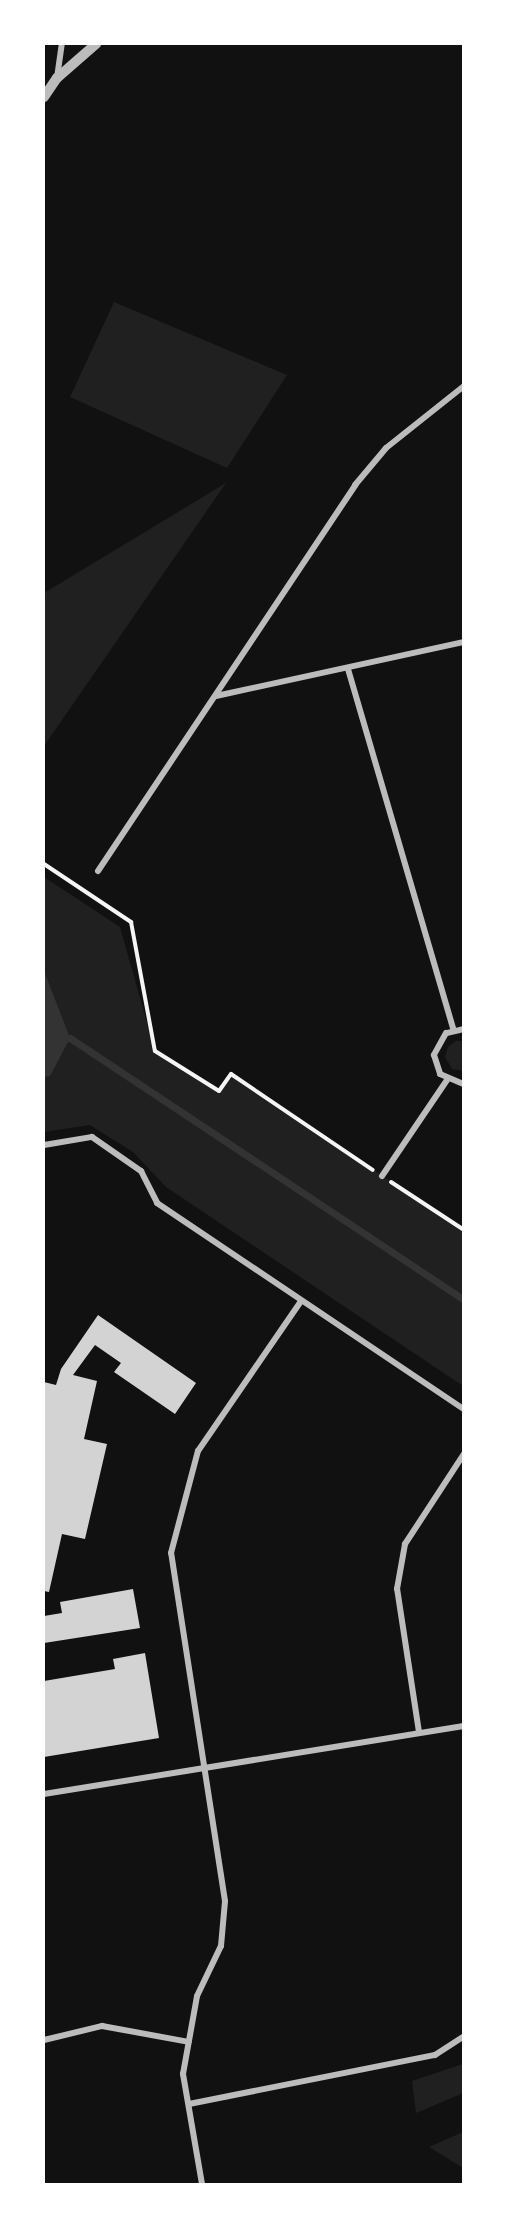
<!DOCTYPE html>
<html>
<head>
<meta charset="utf-8">
<style>
	body { margin:0 }
	#map { position:relative; width:507px; height:2228px; overflow:hidden; background:#111; font-family:"Public Sans",sans-serif }
	div>[style] { position:absolute }
	.green>* { inset:0; background:#202020 }
	.water>* { inset:0; background:#333 }
	.stream>* { height:7px; margin:-3.5px; padding:0 3.5px; transform-origin:3.5px; border-radius:3.5px; background:#333 }
	.building>* { inset:0; background:#d3d3d3 }
	.path>* { height:4px; margin:-2px; padding:0 2px; transform-origin:2px; border-radius:2px; background:#f5f5f5 }
	.minor>* { height:6px; margin:-3px; padding:0 3px; transform-origin:3px; border-radius:3px; background:#bcbcbc }
	.tertiary>* { height:10px; margin:-5px; padding:0 5px; transform-origin:5px; border-radius:5px; background:#bcbcbc }
	span { translate:-50% -50%; white-space:nowrap; text-align:center; line-height:1.15; -webkit-text-stroke:4.5px #fff; paint-order:stroke }
	.frame { position:absolute; inset:0; border:45px solid #fff; pointer-events:none }
</style>
</head>
<body>
<div id="map">
	<div class="green">
		<div style="clip-path:polygon(114px 302px,287px 375px,227px 468px,70px 397px)"></div>
		<div style="clip-path:polygon(226px 483px,44px 746px,44px 593px)"></div>
		<div style="clip-path:polygon(44px 877px,120px 927px,155px 1051px,218px 1090px,231px 1074px,463px 1230px,463px 1386px,166px 1187px,133px 1152px,90px 1125px,44px 1132px)"></div>
		<div style="clip-path:polygon(456px 1041px,463px 1041px,463px 1071px,452px 1069px,445px 1057px,448px 1047px)"></div>
		<div style="clip-path:polygon(463px 2064px,463px 2093px,416px 2113px,412px 2081px)"></div>
		<div style="clip-path:polygon(463px 2132px,463px 2168px,429px 2147px)"></div>
	</div>
	<div class="water">
		<div style="clip-path:polygon(44px 971px,70px 1038px,50px 1076px,44px 1077px)"></div>
	</div>
	<div class="stream">
		<div style="left:44px;top:1035px;width:26px;rotate:7deg"></div>
		<div style="left:70px;top:1038px;width:473px;rotate:33.6deg"></div>
	</div>
	<div class="building">
		<div style="clip-path:polygon(98px 1315px,196px 1383px,175px 1414px,114px 1372px,121px 1363px,95px 1345px,73px 1375px,97px 1381px,84px 1439px,107px 1444px,85px 1539px,62px 1534px,49px 1592px,44px 1591px,44px 1382px,56px 1385px,61px 1369px)"></div>
		<div style="clip-path:polygon(133px 1589px,140px 1628px,44px 1643px,44px 1616px,62px 1613px,60px 1602px)"></div>
		<div style="clip-path:polygon(145px 1653px,159px 1738px,44px 1757px,44px 1681px,115px 1669px,113px 1659px)"></div>
	</div>
	<div class="path">
		<div style="left:44px;top:864px;width:105px;rotate:33.7deg"></div>
		<div style="left:131px;top:922px;width:131px;rotate:79.5deg"></div>
		<div style="left:155px;top:1051px;width:75px;rotate:32deg"></div>
		<div style="left:219px;top:1091px;width:21px;rotate:-55deg"></div>
		<div style="left:231px;top:1074px;width:171px;rotate:34.1deg"></div>
		<div style="left:391px;top:1182px;width:87px;rotate:33.3deg"></div>
	</div>
	<div class="minor">
		<div style="left:57px;top:78px;width:34px;rotate:-82deg"></div>
		<div style="left:348px;top:669px;width:375px;rotate:73.7deg"></div>
		<div style="left:216px;top:696px;width:254px;rotate:-12.3deg"></div>
		<div style="left:98px;top:871px;width:464px;rotate:-56.3deg"></div>
		<div style="left:355px;top:485px;width:48px;rotate:-50deg"></div>
		<div style="left:386px;top:448px;width:100px;rotate:-38.5deg"></div>
		<div style="left:464px;top:1029px;width:18px;rotate:167deg"></div>
		<div style="left:446px;top:1033px;width:25px;rotate:119deg"></div>
		<div style="left:434px;top:1055px;width:20px;rotate:72deg"></div>
		<div style="left:440px;top:1074px;width:26px;rotate:23deg"></div>
		<div style="left:44px;top:1145px;width:49px;rotate:-9.5deg"></div>
		<div style="left:92px;top:1137px;width:60px;rotate:34.8deg"></div>
		<div style="left:141px;top:1171px;width:36px;rotate:63deg"></div>
		<div style="left:157px;top:1203px;width:370px;rotate:33.9deg"></div>
		<div style="left:382px;top:1176px;width:116px;rotate:-55.9deg"></div>
		<div style="left:419px;top:1732px;width:145px;rotate:-98.7deg"></div>
		<div style="left:397px;top:1589px;width:46px;rotate:-79.9deg"></div>
		<div style="left:405px;top:1544px;width:108px;rotate:-56.8deg"></div>
		<div style="left:44px;top:1794px;width:425px;rotate:-9.2deg"></div>
		<div style="left:44px;top:2040px;width:60px;rotate:-13.6deg"></div>
		<div style="left:102px;top:2026px;width:88px;rotate:10.4deg"></div>
		<div style="left:189px;top:2104px;width:251px;rotate:-11.3deg"></div>
		<div style="left:435px;top:2055px;width:35px;rotate:-33deg"></div>
		<div style="left:202px;top:2184px;width:112px;rotate:-99.8deg"></div>
		<div style="left:183px;top:2074px;width:79px;rotate:-79.8deg"></div>
		<div style="left:197px;top:1996px;width:55px;rotate:-64.4deg"></div>
		<div style="left:221px;top:1946px;width:45px;rotate:-84.9deg"></div>
		<div style="left:225px;top:1901px;width:352px;rotate:-98.8deg"></div>
		<div style="left:171px;top:1553px;width:106px;rotate:-75.2deg"></div>
		<div style="left:198px;top:1451px;width:182px;rotate:-55.5deg"></div>
	</div>
	<div class="tertiary">
		<div style="left:44px;top:97px;width:23px;rotate:-56deg"></div>
		<div style="left:57px;top:78px;width:52px;rotate:-41.1deg"></div>
	</div>
	<div class="frame"></div>
</div>
</body>
</html>
